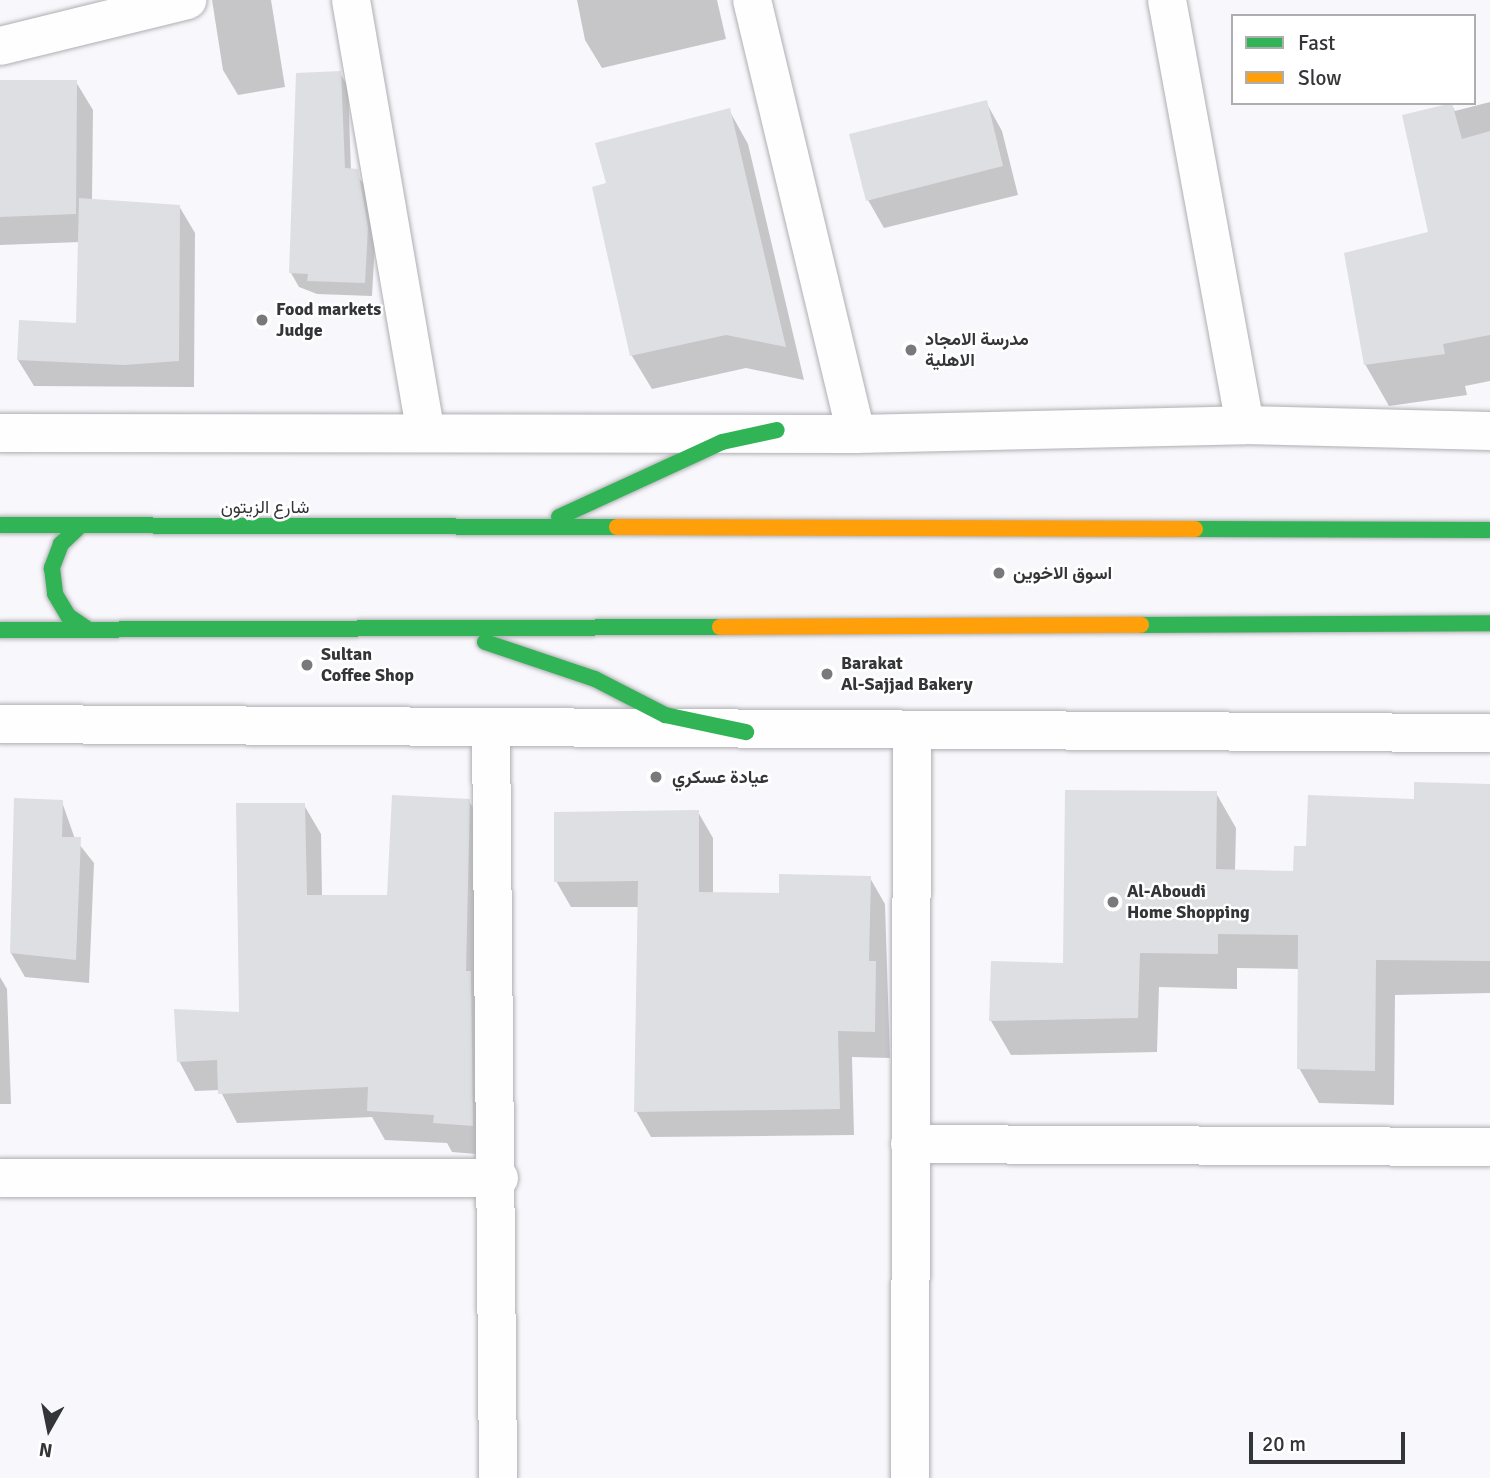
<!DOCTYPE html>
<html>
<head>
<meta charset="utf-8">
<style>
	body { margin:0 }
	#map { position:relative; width:1490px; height:1478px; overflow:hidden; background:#f8f8fc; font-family:Signika,Vazirmatn,sans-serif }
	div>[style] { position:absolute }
	.shadow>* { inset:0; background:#0003 }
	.building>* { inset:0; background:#dedfe3 }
	.roads { filter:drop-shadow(0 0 2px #afafb3) drop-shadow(0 0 2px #afafb3) }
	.street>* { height:38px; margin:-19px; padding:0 19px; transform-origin:19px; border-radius:19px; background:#fefeff }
	.fast>* { height:16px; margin:-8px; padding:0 8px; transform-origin:8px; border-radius:8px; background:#30b455 }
	.slow>* { height:16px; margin:-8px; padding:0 8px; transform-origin:8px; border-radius:8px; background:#ff9f0a }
	.dots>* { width:19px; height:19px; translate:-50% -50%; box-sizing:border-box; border:4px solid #fff; border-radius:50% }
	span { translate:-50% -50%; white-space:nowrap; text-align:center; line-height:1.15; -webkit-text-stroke:5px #fff; paint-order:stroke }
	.poi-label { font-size:18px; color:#343539; font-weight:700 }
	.left { translate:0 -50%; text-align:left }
	.street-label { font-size:18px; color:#343539 }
	.legend { position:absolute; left:1231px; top:14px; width:245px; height:91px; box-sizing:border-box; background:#fff; border:2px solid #aeaeb0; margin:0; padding:9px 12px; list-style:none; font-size:21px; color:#343539 }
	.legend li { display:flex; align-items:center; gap:14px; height:35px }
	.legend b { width:35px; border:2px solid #aeaeb0 }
	.north { position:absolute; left:14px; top:1394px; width:70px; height:70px; -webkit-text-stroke:5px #fff; paint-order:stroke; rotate:189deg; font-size:19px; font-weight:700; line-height:28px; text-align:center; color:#343539 }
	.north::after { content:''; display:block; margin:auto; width:24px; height:32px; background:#343539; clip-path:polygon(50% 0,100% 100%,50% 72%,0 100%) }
	.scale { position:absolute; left:1249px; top:1432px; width:156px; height:32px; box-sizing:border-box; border:4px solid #343539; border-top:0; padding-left:9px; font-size:21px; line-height:24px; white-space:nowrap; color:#343539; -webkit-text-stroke:5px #fff; paint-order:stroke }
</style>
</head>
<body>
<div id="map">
	<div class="shadow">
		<div style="clip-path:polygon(212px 0,271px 0,285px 87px,238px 95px,223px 70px)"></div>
		<div style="clip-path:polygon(577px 0,717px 0,726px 39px,602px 68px,585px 40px)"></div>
		<div style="clip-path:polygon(340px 73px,348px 87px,351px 170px,365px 185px,375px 242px,372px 296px,317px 294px,299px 287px,291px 273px)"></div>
		<div style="clip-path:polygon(76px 82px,93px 110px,92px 201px,179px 206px,195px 233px,194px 387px,34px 386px,18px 360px,78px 325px,80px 242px,0 245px,0 83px)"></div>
		<div style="clip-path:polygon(986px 102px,1002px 131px,1018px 195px,884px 228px,868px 200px)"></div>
		<div style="clip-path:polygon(1490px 102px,1490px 381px,1465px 386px,1467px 395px,1389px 406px,1365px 364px,1430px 233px,1451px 103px,1455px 111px)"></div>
		<div style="clip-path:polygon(729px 110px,748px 144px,804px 380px,746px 368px,652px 389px,632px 356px,608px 185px)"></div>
		<div style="clip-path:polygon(1490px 785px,1490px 993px,1395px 995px,1394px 1105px,1319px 1103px,1299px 1068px,1299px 969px,1237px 968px,1237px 989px,1159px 987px,1157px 1052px,1011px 1055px,991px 1021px,1064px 965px,1216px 793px,1236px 828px,1235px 871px,1295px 872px,1308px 848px,1416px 800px)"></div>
		<div style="clip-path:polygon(469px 801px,486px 830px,489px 1155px,452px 1152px,447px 1143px,385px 1140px,372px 1117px,237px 1123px,220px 1090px,195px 1091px,179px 1061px,241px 1014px,304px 805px,321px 834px,322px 897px,388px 897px)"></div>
		<div style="clip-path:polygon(62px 802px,75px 839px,94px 863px,89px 983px,25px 977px,11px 953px)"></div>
		<div style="clip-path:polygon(698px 812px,713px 838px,713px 894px,781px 895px,870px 878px,885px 904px,890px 1058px,852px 1057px,854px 1135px,651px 1137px,636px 1111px,639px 907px,571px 907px,556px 881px)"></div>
		<div style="clip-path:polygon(0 977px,7px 989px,11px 1104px,0 1104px)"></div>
	</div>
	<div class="building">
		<div style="clip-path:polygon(341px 71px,345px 168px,358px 169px,368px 227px,365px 283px,307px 281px,308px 274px,289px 273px,296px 73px)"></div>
		<div style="clip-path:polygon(0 80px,77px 80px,76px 214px,0 217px)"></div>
		<div style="clip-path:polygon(987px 100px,1003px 166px,866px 201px,849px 134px)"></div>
		<div style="clip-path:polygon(1452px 103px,1462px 139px,1490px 131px,1490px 335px,1443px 344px,1445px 354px,1364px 365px,1344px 253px,1428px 232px,1402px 115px)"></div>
		<div style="clip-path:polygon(730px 108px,786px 347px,726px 335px,630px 356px,592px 187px,606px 183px,595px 143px)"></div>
		<div style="clip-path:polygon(79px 198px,180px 205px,179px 361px,124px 365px,17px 360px,19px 320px,76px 323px)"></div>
		<div style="clip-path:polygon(1414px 782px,1490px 784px,1490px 961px,1376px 960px,1375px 1071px,1297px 1069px,1298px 935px,1218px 934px,1218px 954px,1140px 953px,1138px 1018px,989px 1021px,991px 961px,1063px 963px,1065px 790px,1217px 791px,1216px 869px,1293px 871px,1294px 846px,1306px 846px,1308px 795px,1414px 799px)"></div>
		<div style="clip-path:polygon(392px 795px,470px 799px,466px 971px,471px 971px,473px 1126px,433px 1123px,434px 1115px,367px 1111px,368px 1087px,218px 1094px,217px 1060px,177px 1062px,174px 1009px,239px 1012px,236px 803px,305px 803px,307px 895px,387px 895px)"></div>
		<div style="clip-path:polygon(14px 798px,63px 800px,62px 837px,81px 837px,76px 960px,10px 953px)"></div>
		<div style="clip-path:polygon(699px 810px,699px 892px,779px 893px,779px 874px,871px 876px,869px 961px,876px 961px,875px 1032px,838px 1031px,840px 1109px,634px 1112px,638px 881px,554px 882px,554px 812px)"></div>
	</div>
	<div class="roads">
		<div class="street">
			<div style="left:351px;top:0;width:436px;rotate:80.2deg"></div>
			<div style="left:752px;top:0;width:446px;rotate:76.5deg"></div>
			<div style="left:1167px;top:0;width:432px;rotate:79.6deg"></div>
			<div style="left:0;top:46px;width:193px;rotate:-13.8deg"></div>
			<div style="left:0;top:433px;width:856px;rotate:0.07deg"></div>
			<div style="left:856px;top:434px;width:389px;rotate:-1.3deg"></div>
			<div style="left:1245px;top:425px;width:245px;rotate:1.4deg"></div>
			<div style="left:0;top:724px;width:1490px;rotate:0.35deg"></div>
			<div style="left:491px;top:729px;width:749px;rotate:89.46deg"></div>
			<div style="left:910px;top:1144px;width:580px;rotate:0.3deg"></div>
			<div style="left:0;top:1178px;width:499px"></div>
			<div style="left:910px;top:1478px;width:746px;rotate:-89.85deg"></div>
		</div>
		<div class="fast">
			<div style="left:559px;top:517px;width:179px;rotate:-24.7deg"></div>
			<div style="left:722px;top:442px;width:56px;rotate:-12.3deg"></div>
			<div style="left:0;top:525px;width:617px;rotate:0.19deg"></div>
			<div style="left:79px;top:527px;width:25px;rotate:137deg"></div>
			<div style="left:61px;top:544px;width:26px;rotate:111deg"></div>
			<div style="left:52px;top:568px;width:26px;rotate:83deg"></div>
			<div style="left:55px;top:594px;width:26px;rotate:59deg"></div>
			<div style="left:68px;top:616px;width:25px;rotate:34deg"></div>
			<div style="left:1195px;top:529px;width:295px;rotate:0.2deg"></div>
			<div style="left:1141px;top:625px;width:349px;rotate:-0.3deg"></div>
			<div style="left:0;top:630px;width:720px;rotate:-0.24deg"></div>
			<div style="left:485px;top:642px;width:116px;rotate:18.6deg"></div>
			<div style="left:595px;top:679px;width:79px;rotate:27.2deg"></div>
			<div style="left:665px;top:715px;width:83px;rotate:11.9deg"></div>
		</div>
		<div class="slow">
			<div style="left:617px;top:527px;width:578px;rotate:0.2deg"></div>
			<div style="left:720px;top:627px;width:421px;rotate:-0.3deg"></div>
		</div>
	</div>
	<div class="dots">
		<div style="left:262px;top:320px;background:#79797d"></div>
		<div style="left:911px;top:350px;background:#79797d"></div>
		<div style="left:999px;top:573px;background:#79797d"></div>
		<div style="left:307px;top:665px;background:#79797d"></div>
		<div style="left:827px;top:674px;background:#79797d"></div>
		<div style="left:656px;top:777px;background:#79797d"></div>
		<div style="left:1113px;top:902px;background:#79797d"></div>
	</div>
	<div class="poi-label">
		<span class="left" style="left:276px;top:320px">Food markets<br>Judge</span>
		<span class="left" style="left:925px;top:350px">مدرسة الامجاد<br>الاهلية</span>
		<span class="left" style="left:1013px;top:573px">اسوق الاخوين</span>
		<span class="left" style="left:321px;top:665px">Sultan<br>Coffee Shop</span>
		<span class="left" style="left:841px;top:674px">Barakat<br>Al-Sajjad Bakery</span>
		<span class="left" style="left:672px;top:777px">عيادة عسكري</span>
		<span class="left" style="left:1127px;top:902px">Al-Aboudi<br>Home Shopping</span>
	</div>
	<div class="street-label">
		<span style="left:265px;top:507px">شارع الزيتون</span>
	</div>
	<ul class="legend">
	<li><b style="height:9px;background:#30b455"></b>Fast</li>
	<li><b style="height:9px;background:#ff9f0a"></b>Slow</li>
	</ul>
	<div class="north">N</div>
	<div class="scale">20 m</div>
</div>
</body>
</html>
